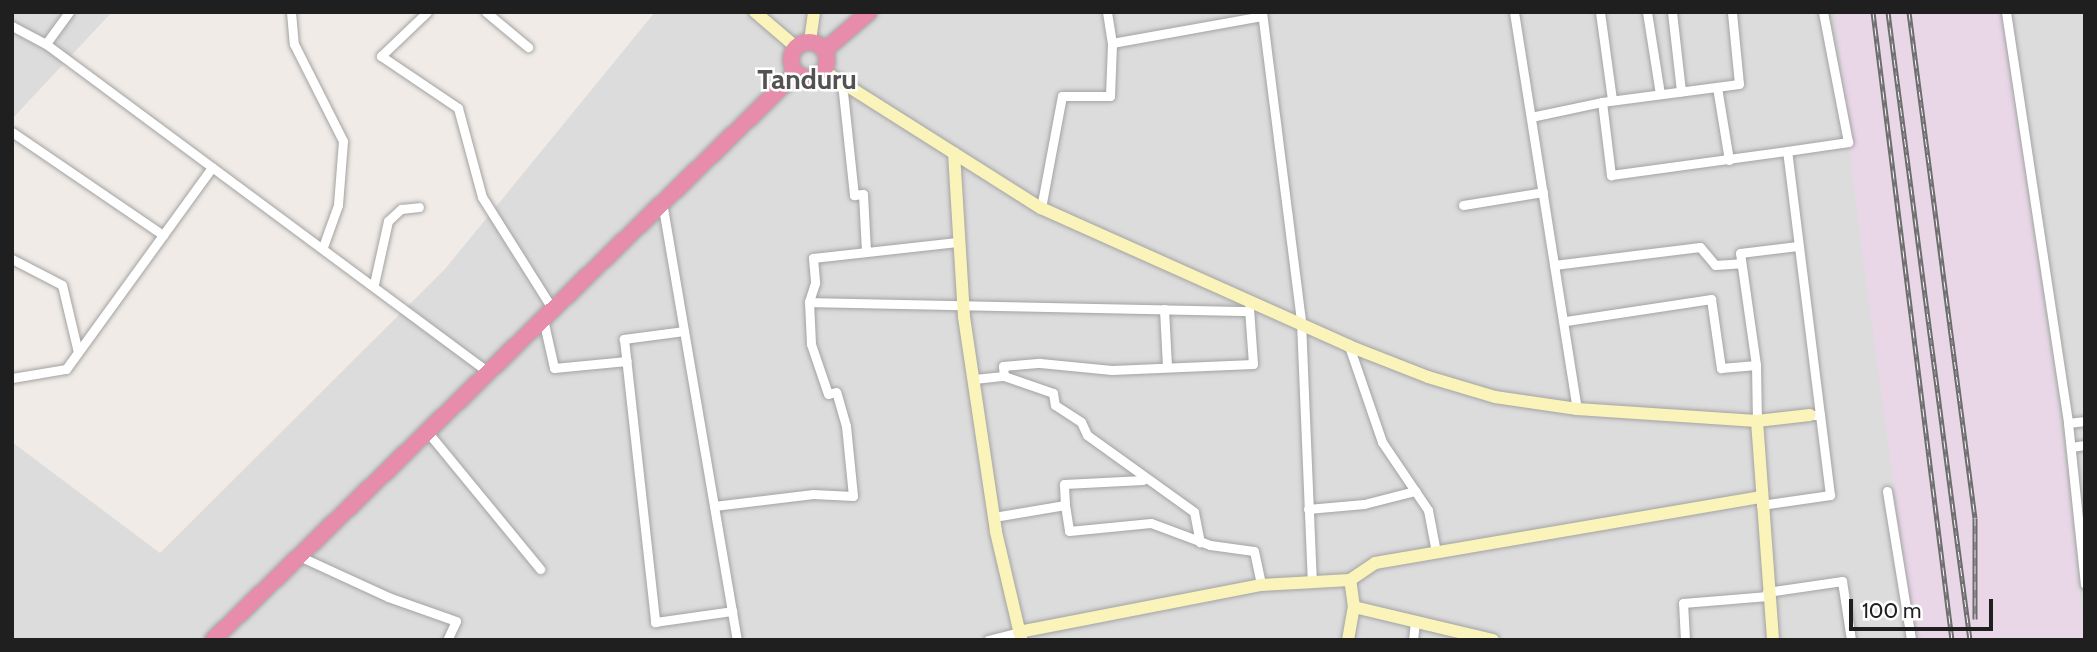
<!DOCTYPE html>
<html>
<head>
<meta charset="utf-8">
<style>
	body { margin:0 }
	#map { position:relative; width:2097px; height:652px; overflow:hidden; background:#f0ebe6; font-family:Cabin,sans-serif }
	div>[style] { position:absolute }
	.residential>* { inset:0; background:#dddcdc }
	.industrial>* { inset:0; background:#e9d7e8 }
	.roads { filter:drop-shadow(0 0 2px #a3a3a3) drop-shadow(0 0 2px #a3a3a3) }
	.street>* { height:9px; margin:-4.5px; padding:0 4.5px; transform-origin:4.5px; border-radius:4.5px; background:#fff }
	.secondary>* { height:12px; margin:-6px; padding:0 6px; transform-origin:6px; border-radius:6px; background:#faf4ba }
	.highway>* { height:16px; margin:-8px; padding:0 8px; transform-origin:8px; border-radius:8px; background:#e78dab }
	.highway>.ring { margin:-8px; padding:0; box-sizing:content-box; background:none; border:16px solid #e78dab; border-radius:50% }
	.rail>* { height:5px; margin-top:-2.5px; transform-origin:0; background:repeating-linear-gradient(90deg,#fff 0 8px,#6d6d6d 0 16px); box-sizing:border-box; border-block:2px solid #6d6d6d }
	span { translate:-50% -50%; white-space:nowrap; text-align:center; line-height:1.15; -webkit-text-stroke:5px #fff; paint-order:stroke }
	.district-label { font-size:28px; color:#525252; font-weight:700 }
	.frame { position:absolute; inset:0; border:14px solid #1f1f1f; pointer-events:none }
	.scale { position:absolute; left:1849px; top:599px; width:144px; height:32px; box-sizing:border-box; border:4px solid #1f1f1f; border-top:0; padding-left:9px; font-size:21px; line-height:24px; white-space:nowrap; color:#1f1f1f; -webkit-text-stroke:5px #fff; paint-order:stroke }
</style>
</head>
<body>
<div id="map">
	<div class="residential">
		<div style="clip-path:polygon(12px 12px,112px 12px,12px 119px)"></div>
		<div style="clip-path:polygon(655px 12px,2085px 12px,2085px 640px,12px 640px,12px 442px,160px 553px,445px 269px)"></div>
	</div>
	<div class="industrial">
		<div style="clip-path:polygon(1835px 12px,2002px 12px,2063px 441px,2085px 640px,1915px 640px,1858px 221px)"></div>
	</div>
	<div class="roads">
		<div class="street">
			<div style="left:69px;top:12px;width:39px;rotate:126deg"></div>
			<div style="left:46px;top:44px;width:549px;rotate:36.56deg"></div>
			<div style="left:291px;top:12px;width:32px;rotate:85deg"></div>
			<div style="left:294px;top:44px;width:109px;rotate:63.2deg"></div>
			<div style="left:343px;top:141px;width:64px;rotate:94.5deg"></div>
			<div style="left:338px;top:205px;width:45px;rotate:109.7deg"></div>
			<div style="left:427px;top:12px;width:64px;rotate:136.3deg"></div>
			<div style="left:381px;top:56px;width:93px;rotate:34deg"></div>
			<div style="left:458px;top:108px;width:92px;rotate:74.9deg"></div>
			<div style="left:482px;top:197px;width:131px;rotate:57.8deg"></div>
			<div style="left:486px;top:12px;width:55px;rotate:39.8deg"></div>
			<div style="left:1107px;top:12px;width:31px;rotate:81deg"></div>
			<div style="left:1112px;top:43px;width:152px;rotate:-10.2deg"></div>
			<div style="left:1262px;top:12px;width:312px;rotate:82.8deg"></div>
			<div style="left:1301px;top:322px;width:259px;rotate:87.6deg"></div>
			<div style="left:1514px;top:12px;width:402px;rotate:81deg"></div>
			<div style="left:1600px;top:12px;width:89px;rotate:82.2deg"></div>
			<div style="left:1647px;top:12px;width:83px;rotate:81deg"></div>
			<div style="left:1672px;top:12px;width:80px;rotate:83.5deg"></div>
			<div style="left:2006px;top:12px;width:416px;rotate:81.4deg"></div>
			<div style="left:12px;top:26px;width:38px;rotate:28deg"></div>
			<div style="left:842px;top:83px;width:113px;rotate:83.9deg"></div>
			<div style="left:854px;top:195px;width:9px;rotate:-6deg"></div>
			<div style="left:863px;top:194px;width:58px;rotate:87deg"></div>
			<div style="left:1717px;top:87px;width:74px;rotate:80.7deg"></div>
			<div style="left:1602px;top:102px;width:138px;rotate:-7.5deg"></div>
			<div style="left:1739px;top:84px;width:72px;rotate:-95.6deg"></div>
			<div style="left:1531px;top:117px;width:73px;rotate:-11.9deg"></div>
			<div style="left:1602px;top:102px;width:74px;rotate:83deg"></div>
			<div style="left:1611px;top:175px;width:178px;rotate:-7.8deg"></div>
			<div style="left:12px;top:132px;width:183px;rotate:34.3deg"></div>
			<div style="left:662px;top:202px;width:444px;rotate:80.3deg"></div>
			<div style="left:1463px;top:205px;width:81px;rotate:-9.2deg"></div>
			<div style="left:1041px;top:208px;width:114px;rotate:-79.4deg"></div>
			<div style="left:1062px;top:96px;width:48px"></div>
			<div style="left:1110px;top:96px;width:53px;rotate:-87.8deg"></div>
			<div style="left:957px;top:242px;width:145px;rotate:173.7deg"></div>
			<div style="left:813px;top:258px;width:25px;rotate:85deg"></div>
			<div style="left:815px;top:283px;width:20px;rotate:108deg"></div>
			<div style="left:809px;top:302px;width:440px;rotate:1.2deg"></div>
			<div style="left:12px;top:259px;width:56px;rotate:27.5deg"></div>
			<div style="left:62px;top:285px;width:69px;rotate:76.6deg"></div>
			<div style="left:1554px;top:265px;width:147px;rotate:-7deg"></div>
			<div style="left:1700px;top:247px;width:23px;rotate:50deg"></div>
			<div style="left:1715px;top:265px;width:26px;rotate:-4deg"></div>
			<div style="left:374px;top:284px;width:65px;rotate:-77.5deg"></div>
			<div style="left:388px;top:221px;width:18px;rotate:-43deg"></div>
			<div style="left:401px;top:209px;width:18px;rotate:-6deg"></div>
			<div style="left:1164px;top:309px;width:58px;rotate:87deg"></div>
			<div style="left:543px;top:319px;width:50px;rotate:77.3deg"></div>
			<div style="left:554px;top:368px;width:73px;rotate:-5.5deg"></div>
			<div style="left:1566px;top:321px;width:147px;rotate:-8.6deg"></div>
			<div style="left:1711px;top:299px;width:70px;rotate:81.8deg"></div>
			<div style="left:1721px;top:368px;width:35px;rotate:-5deg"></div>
			<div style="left:1756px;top:365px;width:56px;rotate:89deg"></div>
			<div style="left:684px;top:331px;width:61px;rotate:172.4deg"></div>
			<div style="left:624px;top:339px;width:285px;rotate:83.7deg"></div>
			<div style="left:655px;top:622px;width:78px;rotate:-8.1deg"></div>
			<div style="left:1349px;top:346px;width:102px;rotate:71deg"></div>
			<div style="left:1382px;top:442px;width:82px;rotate:55.9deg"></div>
			<div style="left:1428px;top:510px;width:43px;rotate:79.2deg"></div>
			<div style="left:1756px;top:365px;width:113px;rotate:-98.1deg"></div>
			<div style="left:1740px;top:253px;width:58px;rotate:-6.9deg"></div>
			<div style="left:1004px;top:376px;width:10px;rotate:-96deg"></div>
			<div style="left:1003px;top:366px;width:37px;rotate:-5deg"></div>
			<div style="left:1040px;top:363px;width:72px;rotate:5.6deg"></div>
			<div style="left:1112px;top:370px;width:141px;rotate:-2.4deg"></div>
			<div style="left:1253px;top:364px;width:56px;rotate:-94.1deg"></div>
			<div style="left:12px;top:378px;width:55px;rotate:-9.5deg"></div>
			<div style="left:66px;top:369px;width:249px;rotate:-54.1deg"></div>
			<div style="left:974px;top:379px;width:30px;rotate:-6deg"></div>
			<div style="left:1004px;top:376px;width:52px;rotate:19.1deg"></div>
			<div style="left:1053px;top:393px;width:12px;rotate:81deg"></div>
			<div style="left:1055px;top:405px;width:31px;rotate:33deg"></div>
			<div style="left:1081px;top:422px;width:14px;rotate:65deg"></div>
			<div style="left:1087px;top:435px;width:132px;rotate:35.7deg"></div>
			<div style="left:1194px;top:512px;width:31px;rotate:79deg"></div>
			<div style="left:1820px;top:415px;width:266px;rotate:-97.1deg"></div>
			<div style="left:1787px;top:151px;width:62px;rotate:-8.4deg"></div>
			<div style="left:1848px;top:142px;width:132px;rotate:-100.9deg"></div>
			<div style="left:2085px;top:421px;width:17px;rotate:173deg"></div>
			<div style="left:2068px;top:423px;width:162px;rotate:84deg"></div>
			<div style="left:426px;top:430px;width:180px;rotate:50.6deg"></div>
			<div style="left:2071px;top:447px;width:14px;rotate:-8deg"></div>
			<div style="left:1887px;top:491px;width:151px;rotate:80.8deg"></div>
			<div style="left:1065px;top:505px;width:21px;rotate:-93deg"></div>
			<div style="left:1064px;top:484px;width:79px;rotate:-2.9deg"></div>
			<div style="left:1761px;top:505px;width:70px;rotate:-8.2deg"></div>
			<div style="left:1830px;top:495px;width:81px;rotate:-97.1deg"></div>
			<div style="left:1820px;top:415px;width:6px;rotate:180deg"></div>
			<div style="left:714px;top:506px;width:100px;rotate:-6.9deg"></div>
			<div style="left:813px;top:494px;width:40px;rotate:2.9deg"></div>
			<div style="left:853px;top:496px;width:70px;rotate:-95.7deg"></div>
			<div style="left:846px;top:426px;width:35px;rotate:-106deg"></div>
			<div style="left:836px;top:392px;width:8px;rotate:166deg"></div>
			<div style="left:828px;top:394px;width:53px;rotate:-108.8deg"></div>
			<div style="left:811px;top:344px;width:42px;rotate:-92.7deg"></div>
			<div style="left:1308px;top:509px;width:56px;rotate:-5.1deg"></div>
			<div style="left:1364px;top:504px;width:53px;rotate:-14.3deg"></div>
			<div style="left:994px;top:517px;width:72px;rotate:-9.6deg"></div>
			<div style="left:1065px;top:505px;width:26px;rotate:81deg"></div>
			<div style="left:1069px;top:531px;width:82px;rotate:-5.6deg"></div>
			<div style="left:1151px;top:523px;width:63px;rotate:20.4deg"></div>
			<div style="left:1210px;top:545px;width:44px;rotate:7.8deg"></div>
			<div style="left:1254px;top:551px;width:35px;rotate:78deg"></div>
			<div style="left:299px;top:556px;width:98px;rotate:24.7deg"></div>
			<div style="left:388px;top:597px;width:72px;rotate:19.4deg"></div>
			<div style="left:456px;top:621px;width:21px;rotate:115deg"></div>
			<div style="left:1767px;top:592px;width:76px;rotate:-8.3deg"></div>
			<div style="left:1842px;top:581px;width:60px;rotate:81.3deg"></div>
			<div style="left:988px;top:640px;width:32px;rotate:-14deg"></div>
			<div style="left:1413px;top:640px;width:20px;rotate:-84deg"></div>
			<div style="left:1685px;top:640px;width:37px;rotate:-93deg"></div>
			<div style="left:1683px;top:603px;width:85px;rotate:-4.7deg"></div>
		</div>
		<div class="secondary">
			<div style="left:755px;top:12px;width:54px;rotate:40.5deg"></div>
			<div style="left:810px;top:41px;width:29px;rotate:-82deg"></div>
			<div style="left:824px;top:71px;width:257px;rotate:32.3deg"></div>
			<div style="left:1041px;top:208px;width:338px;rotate:24.1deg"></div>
			<div style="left:1349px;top:346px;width:85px;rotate:21.4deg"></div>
			<div style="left:1428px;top:377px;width:70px;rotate:16.6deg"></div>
			<div style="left:1495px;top:397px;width:83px;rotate:8.3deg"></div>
			<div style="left:1577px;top:409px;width:180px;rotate:3.8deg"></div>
			<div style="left:1757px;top:421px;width:53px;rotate:-6.5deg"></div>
			<div style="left:954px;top:153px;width:164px;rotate:86.5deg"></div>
			<div style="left:964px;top:317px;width:217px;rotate:81.5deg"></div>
			<div style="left:996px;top:532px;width:110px;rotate:76.8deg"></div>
			<div style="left:1757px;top:421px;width:220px;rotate:85.8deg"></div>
			<div style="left:1354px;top:607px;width:143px;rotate:13.4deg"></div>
			<div style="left:1019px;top:632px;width:247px;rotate:-11deg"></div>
			<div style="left:1261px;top:585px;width:89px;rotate:-3.2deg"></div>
			<div style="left:1350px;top:580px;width:30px;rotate:-34deg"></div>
			<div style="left:1375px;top:563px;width:392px;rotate:-9.7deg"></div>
			<div style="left:1348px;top:640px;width:34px;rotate:-80deg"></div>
			<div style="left:1354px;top:607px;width:27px;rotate:-98deg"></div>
		</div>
		<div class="highway">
			<div class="ring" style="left:791px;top:42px;width:20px;height:20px"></div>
			<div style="left:825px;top:50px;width:58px;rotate:-40.8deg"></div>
			<div style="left:213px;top:640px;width:813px;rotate:-44.2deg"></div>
		</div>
	</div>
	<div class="rail">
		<div style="left:1873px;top:12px;width:633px;rotate:82.83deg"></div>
		<div style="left:1888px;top:12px;width:633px;rotate:82.56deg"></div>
		<div style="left:1909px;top:12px;width:510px;rotate:82.57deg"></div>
		<div style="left:1975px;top:518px;width:101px;rotate:90deg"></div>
	</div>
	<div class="district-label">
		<span style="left:807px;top:79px">Tanduru</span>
	</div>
	<div class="frame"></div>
	<div class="scale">100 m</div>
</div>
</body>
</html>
